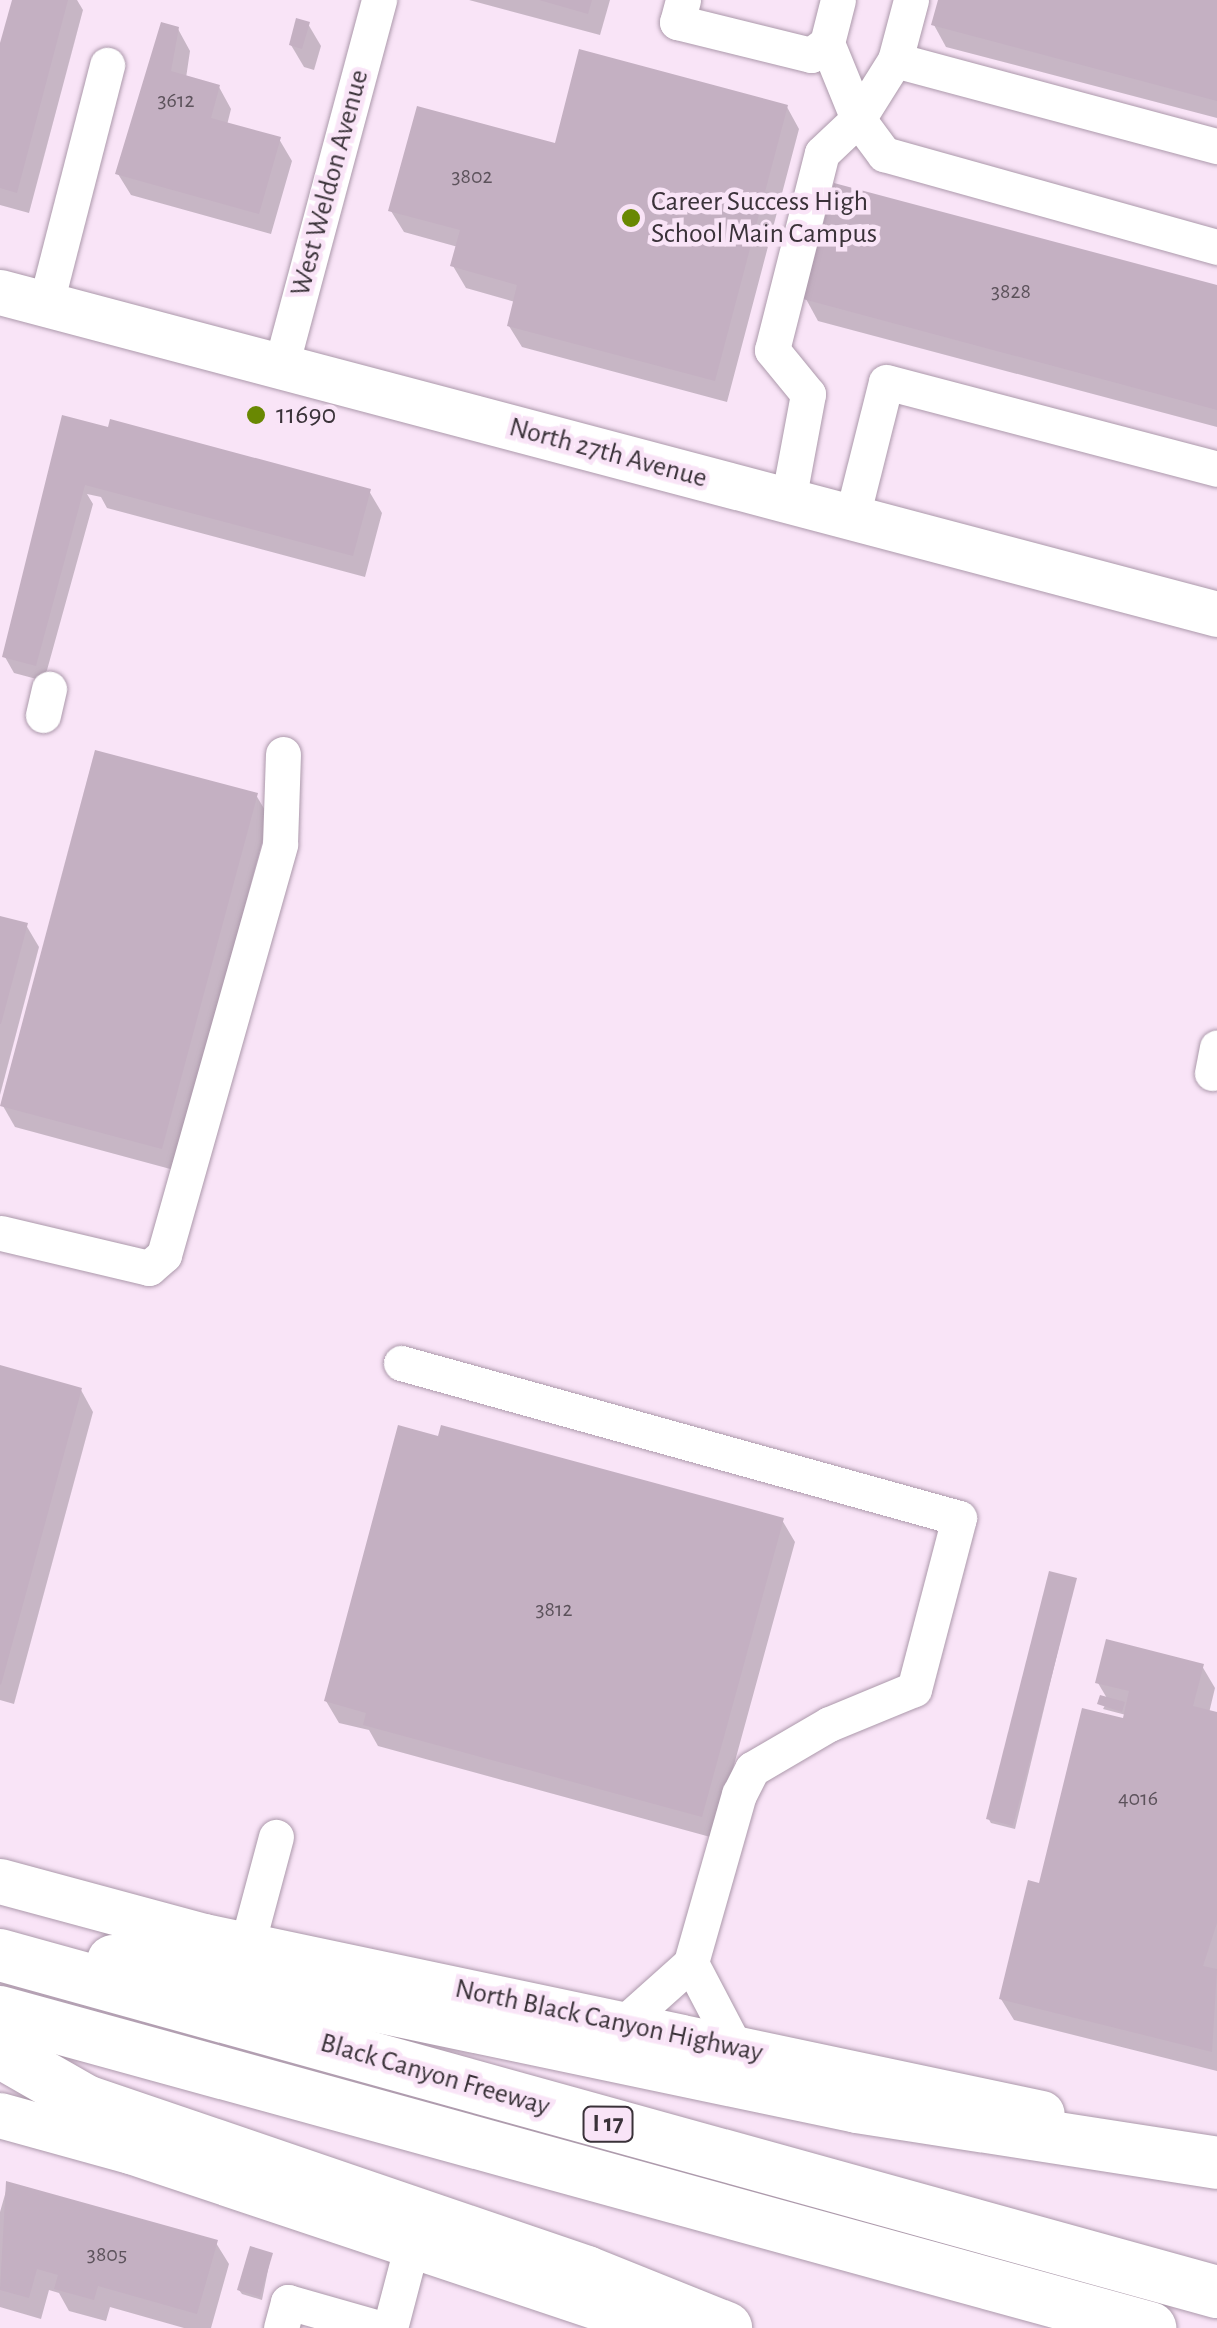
<!DOCTYPE html>
<html>
<head>
<meta charset="utf-8">
<style>
	body { margin:0 }
	#map { position:relative; width:1217px; height:2328px; overflow:hidden; background:#f9e4f7; font-family:"Alegreya Sans",sans-serif }
	div>[style] { position:absolute }
	.shadow>* { inset:0; background:#0003 }
	.building>* { inset:0; background:#c4b0c2 }
	.roads { filter:drop-shadow(0 0 2px #ac99ab) drop-shadow(0 0 2px #ac99ab) }
	.minor>* { height:35px; margin:-17.5px; padding:0 17.5px; transform-origin:17.5px; border-radius:17.5px; background:#fff }
	.major>* { height:45px; margin:-22.5px; padding:0 22.5px; transform-origin:22.5px; border-radius:22.5px; background:#fff }
	.highway>* { height:52px; margin:-26px; padding:0 26px; transform-origin:26px; border-radius:26px; background:#fff }
	.dots>* { width:28px; height:28px; translate:-50% -50%; box-sizing:border-box; border:5px solid #f9e4f7; border-radius:50% }
	span { translate:-50% -50%; white-space:nowrap; text-align:center; line-height:1.15; -webkit-text-stroke:9px #f9e4f7; paint-order:stroke }
	.number-label { font-size:22px; color:#5c525b }
	.number-label span { -webkit-text-stroke-width:0 }
	.shield-label span { padding:2px 8px; background:#f9e4f7; border:2px solid; border-radius:8px; -webkit-text-stroke-width:0 }
	.shield-label { font-size:25px; color:#3a3239; font-weight:700 }
	.street-label { font-size:28px; color:#3a3239 }
	.poi-label { font-size:28px; color:#3a3239 }
	.left { translate:0 -50%; text-align:left }
</style>
</head>
<body>
<div id="map">
	<div class="shadow">
		<div style="clip-path:polygon(14px 0,77px 0,83px 10px,29px 213px,0 205px,0 53px)"></div>
		<div style="clip-path:polygon(469px 0,610px 0,600px 35px)"></div>
		<div style="clip-path:polygon(940px 0,1217px 0,1217px 118px,946px 47px,934px 25px)"></div>
		<div style="clip-path:polygon(308px 24px,321px 46px,314px 70px,304px 67px,291px 45px)"></div>
		<div style="clip-path:polygon(178px 29px,190px 51px,186px 78px,219px 87px,231px 109px,227px 125px,279px 139px,292px 161px,271px 234px,131px 195px,118px 174px)"></div>
		<div style="clip-path:polygon(787px 107px,799px 129px,727px 402px,522px 347px,509px 326px,515px 302px,466px 288px,453px 266px,458px 247px,404px 232px,391px 211px,557px 146px)"></div>
		<div style="clip-path:polygon(1217px 288px,1217px 427px,818px 321px,806px 299px)"></div>
		<div style="clip-path:polygon(247px 411px,255px 413px,261px 423px,248px 420px)"></div>
		<div style="clip-path:polygon(64px 418px,369px 491px,382px 513px,365px 577px,107px 508px,101px 497px,87px 494px,93px 504px,44px 681px,14px 673px,5px 657px)"></div>
		<div style="clip-path:polygon(256px 795px,269px 817px,174px 1170px,15px 1127px,3px 1106px)"></div>
		<div style="clip-path:polygon(0 918px,26px 925px,39px 947px,0 1095px)"></div>
		<div style="clip-path:polygon(0 1368px,81px 1390px,93px 1412px,14px 1704px,0 1700px)"></div>
		<div style="clip-path:polygon(782px 1520px,795px 1542px,714px 1838px,378px 1746px,369px 1730px,339px 1723px,326px 1701px)"></div>
		<div style="clip-path:polygon(1075px 1580px,1015px 1829px,991px 1823px,988px 1818px)"></div>
		<div style="clip-path:polygon(1202px 1666px,1215px 1688px,1209px 1713px,1217px 1715px,1217px 2071px,1014px 2020px,1001px 1999px,1041px 1886px,1124px 1721px,1126px 1715px,1103px 1709px,1108px 1700px,1098px 1683px)"></div>
		<div style="clip-path:polygon(8px 2184px,216px 2243px,229px 2264px,211px 2328px,184px 2328px,110px 2307px,106px 2321px,69px 2311px,59px 2293px,49px 2290px,41px 2319px,0 2307px,0 2212px)"></div>
		<div style="clip-path:polygon(271px 2255px,262px 2300px,242px 2294px,239px 2290px)"></div>
	</div>
	<div class="building">
		<div style="clip-path:polygon(12px 0,68px 0,17px 193px,0 188px,0 43px)"></div>
		<div style="clip-path:polygon(539px 0,592px 0,588px 14px)"></div>
		<div style="clip-path:polygon(938px 0,1217px 0,1217px 101px,931px 25px)"></div>
		<div style="clip-path:polygon(296px 18px,310px 22px,302px 49px,289px 45px)"></div>
		<div style="clip-path:polygon(161px 22px,179px 27px,171px 71px,220px 85px,211px 118px,281px 137px,259px 214px,115px 174px)"></div>
		<div style="clip-path:polygon(579px 49px,788px 105px,715px 381px,507px 326px,517px 285px,450px 266px,460px 230px,388px 211px,417px 106px,555px 143px)"></div>
		<div style="clip-path:polygon(834px 183px,1217px 285px,1217px 410px,803px 299px)"></div>
		<div style="clip-path:polygon(62px 415px,108px 427px,110px 419px,371px 489px,353px 556px,85px 485px,36px 666px,2px 657px)"></div>
		<div style="clip-path:polygon(95px 750px,258px 793px,162px 1149px,0 1106px)"></div>
		<div style="clip-path:polygon(0 916px,28px 923px,1px 1024px,0 1024px)"></div>
		<div style="clip-path:polygon(0 1365px,82px 1388px,1px 1685px,0 1684px)"></div>
		<div style="clip-path:polygon(398px 1425px,438px 1436px,441px 1425px,784px 1518px,702px 1817px,363px 1725px,366px 1713px,324px 1701px)"></div>
		<div style="clip-path:polygon(1049px 1571px,1077px 1578px,1013px 1826px,986px 1819px)"></div>
		<div style="clip-path:polygon(1106px 1639px,1204px 1664px,1193px 1706px,1217px 1712px,1217px 1923px,1203px 1966px,1217px 1969px,1212px 2052px,999px 1999px,1028px 1880px,1039px 1883px,1082px 1708px,1123px 1718px,1129px 1691px,1095px 1683px)"></div>
		<div style="clip-path:polygon(1100px 1695px,1125px 1702px,1122px 1712px,1097px 1704px)"></div>
		<div style="clip-path:polygon(6px 2181px,218px 2240px,197px 2314px,98px 2286px,94px 2300px,54px 2289px,58px 2275px,37px 2269px,29px 2298px,0 2290px)"></div>
		<div style="clip-path:polygon(250px 2246px,273px 2253px,260px 2297px,237px 2290px)"></div>
	</div>
	<div class="roads">
		<div class="minor">
			<div style="left:683px;top:0;width:23px;rotate:105deg"></div>
			<div style="left:677px;top:22px;width:138px;rotate:13.8deg"></div>
			<div style="left:811px;top:55px;width:20px;rotate:-37deg"></div>
			<div style="left:827px;top:43px;width:44px;rotate:-75.7deg"></div>
			<div style="left:911px;top:0;width:62px;rotate:104.9deg"></div>
			<div style="left:895px;top:60px;width:333px;rotate:15deg"></div>
			<div style="left:827px;top:43px;width:82px;rotate:67.8deg"></div>
			<div style="left:858px;top:119px;width:70px;rotate:-57.9deg"></div>
			<div style="left:46px;top:303px;width:246px;rotate:-75.6deg"></div>
			<div style="left:281px;top:366px;width:379px;rotate:-75deg"></div>
			<div style="left:788px;top:501px;width:109px;rotate:-79.4deg"></div>
			<div style="left:808px;top:394px;width:57px;rotate:-129.3deg"></div>
			<div style="left:772px;top:350px;width:203px;rotate:-75.8deg"></div>
			<div style="left:822px;top:153px;width:50px;rotate:-43.4deg"></div>
			<div style="left:858px;top:119px;width:44px;rotate:53.4deg"></div>
			<div style="left:884px;top:154px;width:346px;rotate:15.6deg"></div>
			<div style="left:852px;top:517px;width:139px;rotate:-75.9deg"></div>
			<div style="left:886px;top:382px;width:342px;rotate:14.7deg"></div>
			<div style="left:43px;top:715px;width:27px;rotate:-77deg"></div>
			<div style="left:1212px;top:1073px;width:26px;rotate:-79deg"></div>
			<div style="left:1px;top:1233px;width:152px;rotate:13.3deg"></div>
			<div style="left:149px;top:1268px;width:20px;rotate:-41deg"></div>
			<div style="left:164px;top:1255px;width:427px;rotate:-74.2deg"></div>
			<div style="left:280px;top:844px;width:90px;rotate:-88.1deg"></div>
			<div style="left:401px;top:1363px;width:579px;rotate:15.52deg"></div>
			<div style="left:959px;top:1518px;width:177px;rotate:104.7deg"></div>
			<div style="left:914px;top:1689px;width:92px;rotate:157.6deg"></div>
			<div style="left:829px;top:1724px;width:89px;rotate:149.7deg"></div>
			<div style="left:752px;top:1769px;width:28px;rotate:117deg"></div>
			<div style="left:739px;top:1794px;width:176px;rotate:105.9deg"></div>
			<div style="left:247px;top:1945px;width:112px;rotate:-75deg"></div>
			<div style="left:624px;top:2023px;width:90px;rotate:-41.8deg"></div>
			<div style="left:691px;top:1963px;width:95px;rotate:62.4deg"></div>
			<div style="left:281px;top:2328px;width:27px;rotate:-75deg"></div>
			<div style="left:288px;top:2302px;width:95px;rotate:15.9deg"></div>
			<div style="left:390px;top:2328px;width:87px;rotate:-75.3deg"></div>
		</div>
		<div class="major">
			<div style="left:0;top:292px;width:1259px;rotate:14.82deg"></div>
			<div style="left:0;top:1881px;width:211px;rotate:15.1deg"></div>
			<div style="left:204px;top:1936px;width:856px;rotate:11.93deg"></div>
			<div style="left:0;top:2115px;width:135px;rotate:15.5deg"></div>
			<div style="left:130px;top:2151px;width:559px;rotate:18.47deg"></div>
		</div>
		<div class="highway">
			<div style="left:0;top:1955px;width:1263px;rotate:15.48deg"></div>
			<div style="left:113px;top:1961px;width:81px;rotate:4.9deg"></div>
			<div style="left:194px;top:1968px;width:677px;rotate:11.84deg"></div>
			<div style="left:857px;top:2107px;width:364px;rotate:8.8deg"></div>
			<div style="left:0;top:2012px;width:1193px;rotate:15.36deg"></div>
			<div style="left:0;top:2052px;width:99px;rotate:29.7deg"></div>
			<div style="left:86px;top:2101px;width:529px;rotate:18.85deg"></div>
			<div style="left:587px;top:2272px;width:150px;rotate:21.9deg"></div>
		</div>
	</div>
	<div class="dots">
		<div style="left:631px;top:218px;background:#698802"></div>
		<div style="left:256px;top:415px;background:#698802"></div>
	</div>
	<div class="number-label">
		<span style="left:176px;top:101px">3612</span>
		<span style="left:472px;top:177px">3802</span>
		<span style="left:1011px;top:292px">3828</span>
		<span style="left:554px;top:1610px">3812</span>
		<span style="left:1138px;top:1799px">4016</span>
		<span style="left:107px;top:2255px">3805</span>
	</div>
	<div class="shield-label">
		<span style="left:608px;top:2124px">I 17</span>
	</div>
	<div class="street-label">
		<span style="left:330px;top:183px;rotate:-75deg">West Weldon Avenue</span>
		<span style="left:608px;top:453px;rotate:15deg">North 27th Avenue</span>
		<span style="left:609px;top:2021px;rotate:12deg">North Black Canyon Highway</span>
		<span style="left:435px;top:2075px;rotate:16deg">Black Canyon Freeway</span>
	</div>
	<div class="poi-label">
		<span class="left" style="left:651px;top:218px">Career Success High<br>School Main Campus</span>
		<span class="left" style="left:276px;top:415px">11690</span>
	</div>
</div>
</body>
</html>
